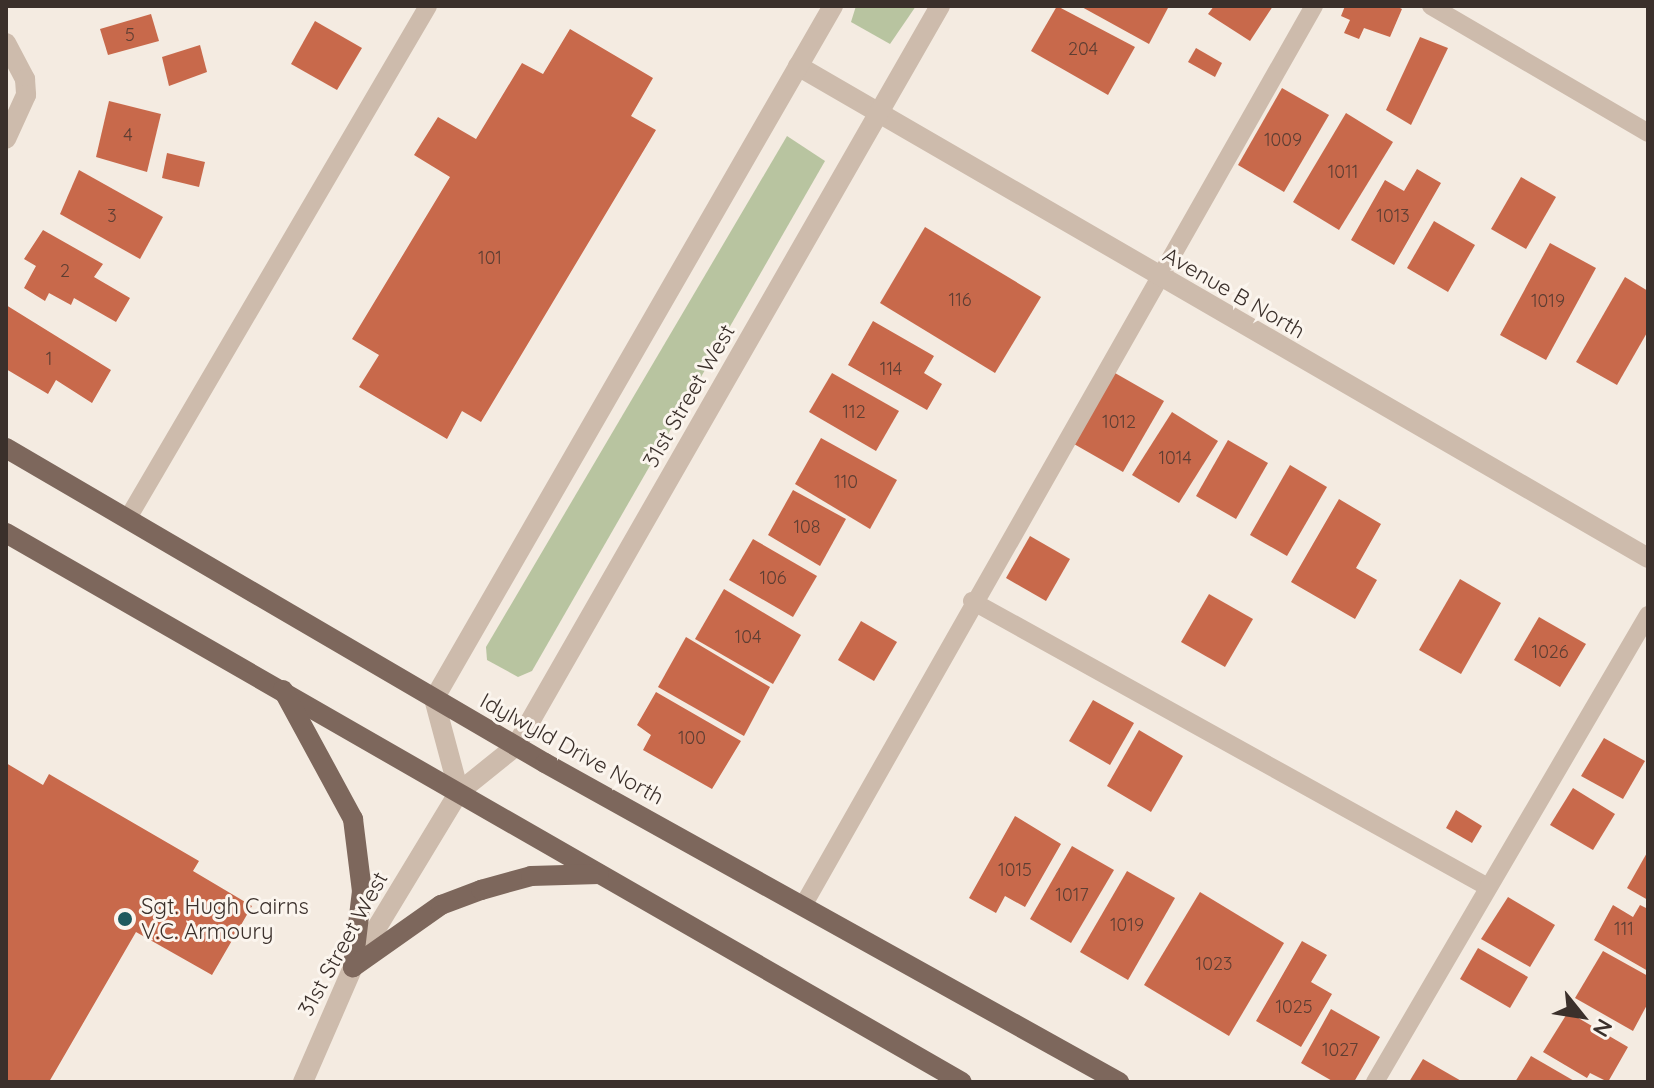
<!DOCTYPE html>
<html>
<head>
<meta charset="utf-8">
<style>
	body { margin:0 }
	#map { position:relative; width:1654px; height:1088px; overflow:hidden; background:#f4ebe1; font-family:Quicksand,sans-serif }
	div>[style] { position:absolute }
	.green>* { inset:0; background:#b8c4a0 }
	.building>* { inset:0; background:#c8694b }
	.lane>* { height:18px; margin:-9px; padding:0 9px; transform-origin:9px; border-radius:9px; background:#cdbbac }
	.street>* { height:20px; margin:-10px; padding:0 10px; transform-origin:10px; border-radius:10px; background:#cdbbac }
	.primary>* { height:20px; margin:-10px; padding:0 10px; transform-origin:10px; border-radius:10px; background:#7d675c }
	.dots>* { width:22px; height:22px; translate:-50% -50%; box-sizing:border-box; border:4px solid #fbf5ee; border-radius:50% }
	span { translate:-50% -50%; white-space:nowrap; text-align:center; line-height:1.15; -webkit-text-stroke:6px #fbf5ee; paint-order:stroke }
	.number-label { font-size:18px; color:#5e3e33 }
	.number-label span { -webkit-text-stroke-width:0 }
	.street-label { font-size:22px; color:#3b302b }
	.poi-label { font-size:22px; color:#3b302b }
	.left { translate:0 -50%; text-align:left }
	.frame { position:absolute; inset:0; border:8px solid #3b302b; pointer-events:none }
	.north { position:absolute; left:1542px; top:976px; width:80px; height:80px; -webkit-text-stroke:6px #fbf5ee; paint-order:stroke; rotate:120deg; font-size:22px; font-weight:700; line-height:32px; text-align:center; color:#3b302b }
	.north::after { content:''; display:block; margin:auto; width:28px; height:36px; background:#3b302b; clip-path:polygon(50% 0,100% 100%,50% 72%,0 100%) }
</style>
</head>
<body>
<div id="map">
	<div class="green">
		<div style="clip-path:polygon(856px 6px,916px 6px,890px 44px,851px 22px)"></div>
		<div style="clip-path:polygon(787px 136px,825px 161px,532px 671px,518px 677px,487px 660px,486px 647px)"></div>
	</div>
	<div class="building">
		<div style="clip-path:polygon(1057px 6px,1135px 47px,1108px 95px,1031px 51px)"></div>
		<div style="clip-path:polygon(1080px 6px,1169px 6px,1149px 44px)"></div>
		<div style="clip-path:polygon(1214px 6px,1273px 6px,1250px 41px,1208px 14px)"></div>
		<div style="clip-path:polygon(1345px 6px,1396px 6px,1402px 9px,1390px 37px,1364px 28px,1359px 39px,1344px 33px,1350px 20px,1341px 16px)"></div>
		<div style="clip-path:polygon(151px 14px,159px 41px,108px 55px,100px 29px)"></div>
		<div style="clip-path:polygon(315px 21px,362px 48px,337px 90px,291px 64px)"></div>
		<div style="clip-path:polygon(570px 29px,653px 78px,631px 116px,656px 130px,481px 422px,462px 411px,447px 439px,359px 387px,379px 355px,352px 339px,450px 177px,414px 155px,438px 117px,476px 139px,522px 63px,543px 74px)"></div>
		<div style="clip-path:polygon(1420px 37px,1448px 48px,1411px 125px,1386px 110px)"></div>
		<div style="clip-path:polygon(200px 45px,207px 72px,169px 86px,162px 57px)"></div>
		<div style="clip-path:polygon(1196px 48px,1222px 63px,1215px 77px,1188px 62px)"></div>
		<div style="clip-path:polygon(1282px 88px,1329px 115px,1284px 192px,1238px 165px)"></div>
		<div style="clip-path:polygon(109px 101px,161px 114px,147px 172px,96px 157px)"></div>
		<div style="clip-path:polygon(1346px 113px,1393px 142px,1339px 230px,1293px 202px)"></div>
		<div style="clip-path:polygon(167px 153px,205px 162px,199px 187px,162px 178px)"></div>
		<div style="clip-path:polygon(1417px 169px,1441px 183px,1394px 265px,1351px 240px,1385px 180px,1404px 191px)"></div>
		<div style="clip-path:polygon(79px 170px,163px 217px,140px 259px,60px 214px)"></div>
		<div style="clip-path:polygon(1521px 177px,1556px 197px,1526px 249px,1491px 229px)"></div>
		<div style="clip-path:polygon(1434px 221px,1475px 245px,1448px 292px,1407px 268px)"></div>
		<div style="clip-path:polygon(925px 227px,1041px 297px,995px 373px,880px 303px)"></div>
		<div style="clip-path:polygon(43px 230px,103px 264px,94px 277px,130px 298px,116px 322px,74px 298px,71px 305px,49px 293px,45px 301px,24px 288px,36px 266px,24px 259px)"></div>
		<div style="clip-path:polygon(1550px 243px,1596px 268px,1546px 360px,1500px 335px)"></div>
		<div style="clip-path:polygon(1625px 277px,1648px 291px,1648px 331px,1617px 385px,1576px 362px)"></div>
		<div style="clip-path:polygon(6px 305px,111px 370px,92px 403px,56px 380px,48px 394px,6px 369px)"></div>
		<div style="clip-path:polygon(873px 321px,934px 356px,924px 373px,942px 384px,927px 410px,848px 365px)"></div>
		<div style="clip-path:polygon(832px 373px,899px 411px,876px 451px,809px 412px)"></div>
		<div style="clip-path:polygon(1115px 373px,1164px 401px,1123px 472px,1074px 444px)"></div>
		<div style="clip-path:polygon(1172px 412px,1218px 441px,1179px 503px,1132px 475px)"></div>
		<div style="clip-path:polygon(821px 438px,897px 480px,870px 529px,795px 484px)"></div>
		<div style="clip-path:polygon(1228px 440px,1268px 463px,1236px 519px,1196px 496px)"></div>
		<div style="clip-path:polygon(1290px 465px,1327px 487px,1287px 556px,1250px 535px)"></div>
		<div style="clip-path:polygon(793px 490px,846px 519px,820px 566px,768px 535px)"></div>
		<div style="clip-path:polygon(1339px 499px,1381px 524px,1356px 568px,1377px 580px,1355px 619px,1291px 582px)"></div>
		<div style="clip-path:polygon(1030px 536px,1070px 559px,1046px 601px,1006px 578px)"></div>
		<div style="clip-path:polygon(753px 539px,817px 576px,793px 617px,729px 580px)"></div>
		<div style="clip-path:polygon(1460px 579px,1501px 603px,1461px 674px,1419px 650px)"></div>
		<div style="clip-path:polygon(724px 589px,801px 635px,773px 684px,695px 639px)"></div>
		<div style="clip-path:polygon(1209px 594px,1253px 619px,1225px 667px,1181px 642px)"></div>
		<div style="clip-path:polygon(1539px 617px,1586px 644px,1560px 687px,1514px 660px)"></div>
		<div style="clip-path:polygon(861px 621px,897px 642px,874px 681px,838px 660px)"></div>
		<div style="clip-path:polygon(686px 637px,770px 687px,744px 736px,658px 687px)"></div>
		<div style="clip-path:polygon(656px 692px,741px 741px,712px 789px,643px 750px,651px 735px,637px 725px)"></div>
		<div style="clip-path:polygon(1093px 700px,1134px 723px,1110px 765px,1069px 741px)"></div>
		<div style="clip-path:polygon(1139px 730px,1183px 756px,1151px 812px,1107px 786px)"></div>
		<div style="clip-path:polygon(1604px 738px,1645px 761px,1623px 799px,1581px 776px)"></div>
		<div style="clip-path:polygon(6px 763px,43px 785px,49px 774px,199px 861px,193px 871px,252px 906px,212px 975px,136px 932px,49px 1082px,6px 1082px)"></div>
		<div style="clip-path:polygon(1573px 788px,1615px 814px,1593px 850px,1550px 825px)"></div>
		<div style="clip-path:polygon(1456px 810px,1482px 826px,1472px 843px,1446px 828px)"></div>
		<div style="clip-path:polygon(1015px 816px,1061px 844px,1025px 907px,1005px 896px,996px 913px,969px 898px)"></div>
		<div style="clip-path:polygon(1072px 846px,1114px 870px,1071px 943px,1030px 919px)"></div>
		<div style="clip-path:polygon(1648px 851px,1648px 900px,1627px 888px)"></div>
		<div style="clip-path:polygon(1127px 871px,1175px 898px,1128px 980px,1080px 952px)"></div>
		<div style="clip-path:polygon(1200px 892px,1284px 943px,1229px 1036px,1144px 985px)"></div>
		<div style="clip-path:polygon(1508px 897px,1555px 925px,1530px 967px,1481px 939px)"></div>
		<div style="clip-path:polygon(1613px 905px,1633px 917px,1640px 905px,1648px 909px,1648px 971px,1594px 940px)"></div>
		<div style="clip-path:polygon(1302px 941px,1327px 955px,1311px 982px,1332px 994px,1301px 1047px,1256px 1021px)"></div>
		<div style="clip-path:polygon(1478px 948px,1528px 977px,1510px 1008px,1460px 979px)"></div>
		<div style="clip-path:polygon(1603px 951px,1648px 976px,1648px 1003px,1633px 1031px,1575px 998px)"></div>
		<div style="clip-path:polygon(1331px 1009px,1380px 1037px,1354px 1082px,1334px 1082px,1301px 1063px)"></div>
		<div style="clip-path:polygon(1568px 1012px,1628px 1047px,1608px 1082px,1590px 1073px,1587px 1078px,1543px 1052px)"></div>
		<div style="clip-path:polygon(1531px 1056px,1576px 1082px,1515px 1082px)"></div>
		<div style="clip-path:polygon(1423px 1059px,1463px 1082px,1409px 1082px)"></div>
	</div>
	<div class="lane">
		<div style="left:1431px;top:6px;width:251px;rotate:30.3deg"></div>
		<div style="left:128px;top:518px;width:593px;rotate:-59.63deg"></div>
		<div style="left:972px;top:601px;width:590px;rotate:29deg"></div>
		<div style="left:804px;top:904px;width:1033px;rotate:-60.41deg"></div>
		<div style="left:1375px;top:1082px;width:541px;rotate:-59.69deg"></div>
	</div>
	<div class="street">
		<div style="left:6px;top:43px;width:41px;rotate:62.2deg"></div>
		<div style="left:25px;top:79px;width:16px;rotate:86deg"></div>
		<div style="left:26px;top:95px;width:48px;rotate:114.4deg"></div>
		<div style="left:798px;top:66px;width:982px;rotate:30.06deg"></div>
		<div style="left:459px;top:792px;width:96px;rotate:-105deg"></div>
		<div style="left:434px;top:699px;width:800px;rotate:-60.07deg"></div>
		<div style="left:303px;top:1082px;width:125px;rotate:-66.5deg"></div>
		<div style="left:353px;top:967px;width:205px;rotate:-58.8deg"></div>
		<div style="left:459px;top:792px;width:73px;rotate:-38.9deg"></div>
		<div style="left:516px;top:746px;width:853px;rotate:-60.19deg"></div>
	</div>
	<div class="primary">
		<div style="left:6px;top:448px;width:624px;rotate:30.3deg"></div>
		<div style="left:545px;top:763px;width:657px;rotate:29.06deg"></div>
		<div style="left:6px;top:533px;width:1102px;rotate:29.87deg"></div>
		<div style="left:283px;top:690px;width:147px;rotate:61.5deg"></div>
		<div style="left:353px;top:819px;width:73px;rotate:82.9deg"></div>
		<div style="left:362px;top:891px;width:77px;rotate:96.8deg"></div>
		<div style="left:353px;top:967px;width:108px;rotate:-35.2deg"></div>
		<div style="left:441px;top:905px;width:43px;rotate:-20.6deg"></div>
		<div style="left:481px;top:890px;width:52px;rotate:-15.6deg"></div>
		<div style="left:531px;top:876px;width:68px;rotate:-1.7deg"></div>
	</div>
	<div class="dots">
		<div style="left:125px;top:919px;background:#1f5a5e"></div>
	</div>
	<div class="number-label">
		<span style="left:130px;top:35px">5</span>
		<span style="left:1083px;top:49px">204</span>
		<span style="left:128px;top:135px">4</span>
		<span style="left:1283px;top:140px">1009</span>
		<span style="left:1343px;top:172px">1011</span>
		<span style="left:112px;top:216px">3</span>
		<span style="left:1393px;top:216px">1013</span>
		<span style="left:490px;top:258px">101</span>
		<span style="left:65px;top:271px">2</span>
		<span style="left:960px;top:300px">116</span>
		<span style="left:1548px;top:301px">1019</span>
		<span style="left:49px;top:359px">1</span>
		<span style="left:891px;top:369px">114</span>
		<span style="left:854px;top:412px">112</span>
		<span style="left:1119px;top:422px">1012</span>
		<span style="left:1175px;top:458px">1014</span>
		<span style="left:846px;top:482px">110</span>
		<span style="left:807px;top:527px">108</span>
		<span style="left:773px;top:578px">106</span>
		<span style="left:748px;top:637px">104</span>
		<span style="left:1550px;top:652px">1026</span>
		<span style="left:692px;top:738px">100</span>
		<span style="left:1015px;top:870px">1015</span>
		<span style="left:1072px;top:895px">1017</span>
		<span style="left:1127px;top:925px">1019</span>
		<span style="left:1624px;top:929px">111</span>
		<span style="left:1214px;top:964px">1023</span>
		<span style="left:1294px;top:1007px">1025</span>
		<span style="left:1340px;top:1050px">1027</span>
	</div>
	<div class="street-label">
		<span style="left:1234px;top:293px;rotate:30deg">Avenue B North</span>
		<span style="left:689px;top:396px;rotate:-60deg">31st Street West</span>
		<span style="left:572px;top:749px;rotate:29deg">Idylwyld Drive North</span>
		<span style="left:343px;top:944px;rotate:-61deg">31st Street West</span>
	</div>
	<div class="poi-label">
		<span class="left" style="left:141px;top:919px">Sgt. Hugh Cairns<br>V.C. Armoury</span>
	</div>
	<div class="frame"></div>
	<div class="north">N</div>
</div>
</body>
</html>
